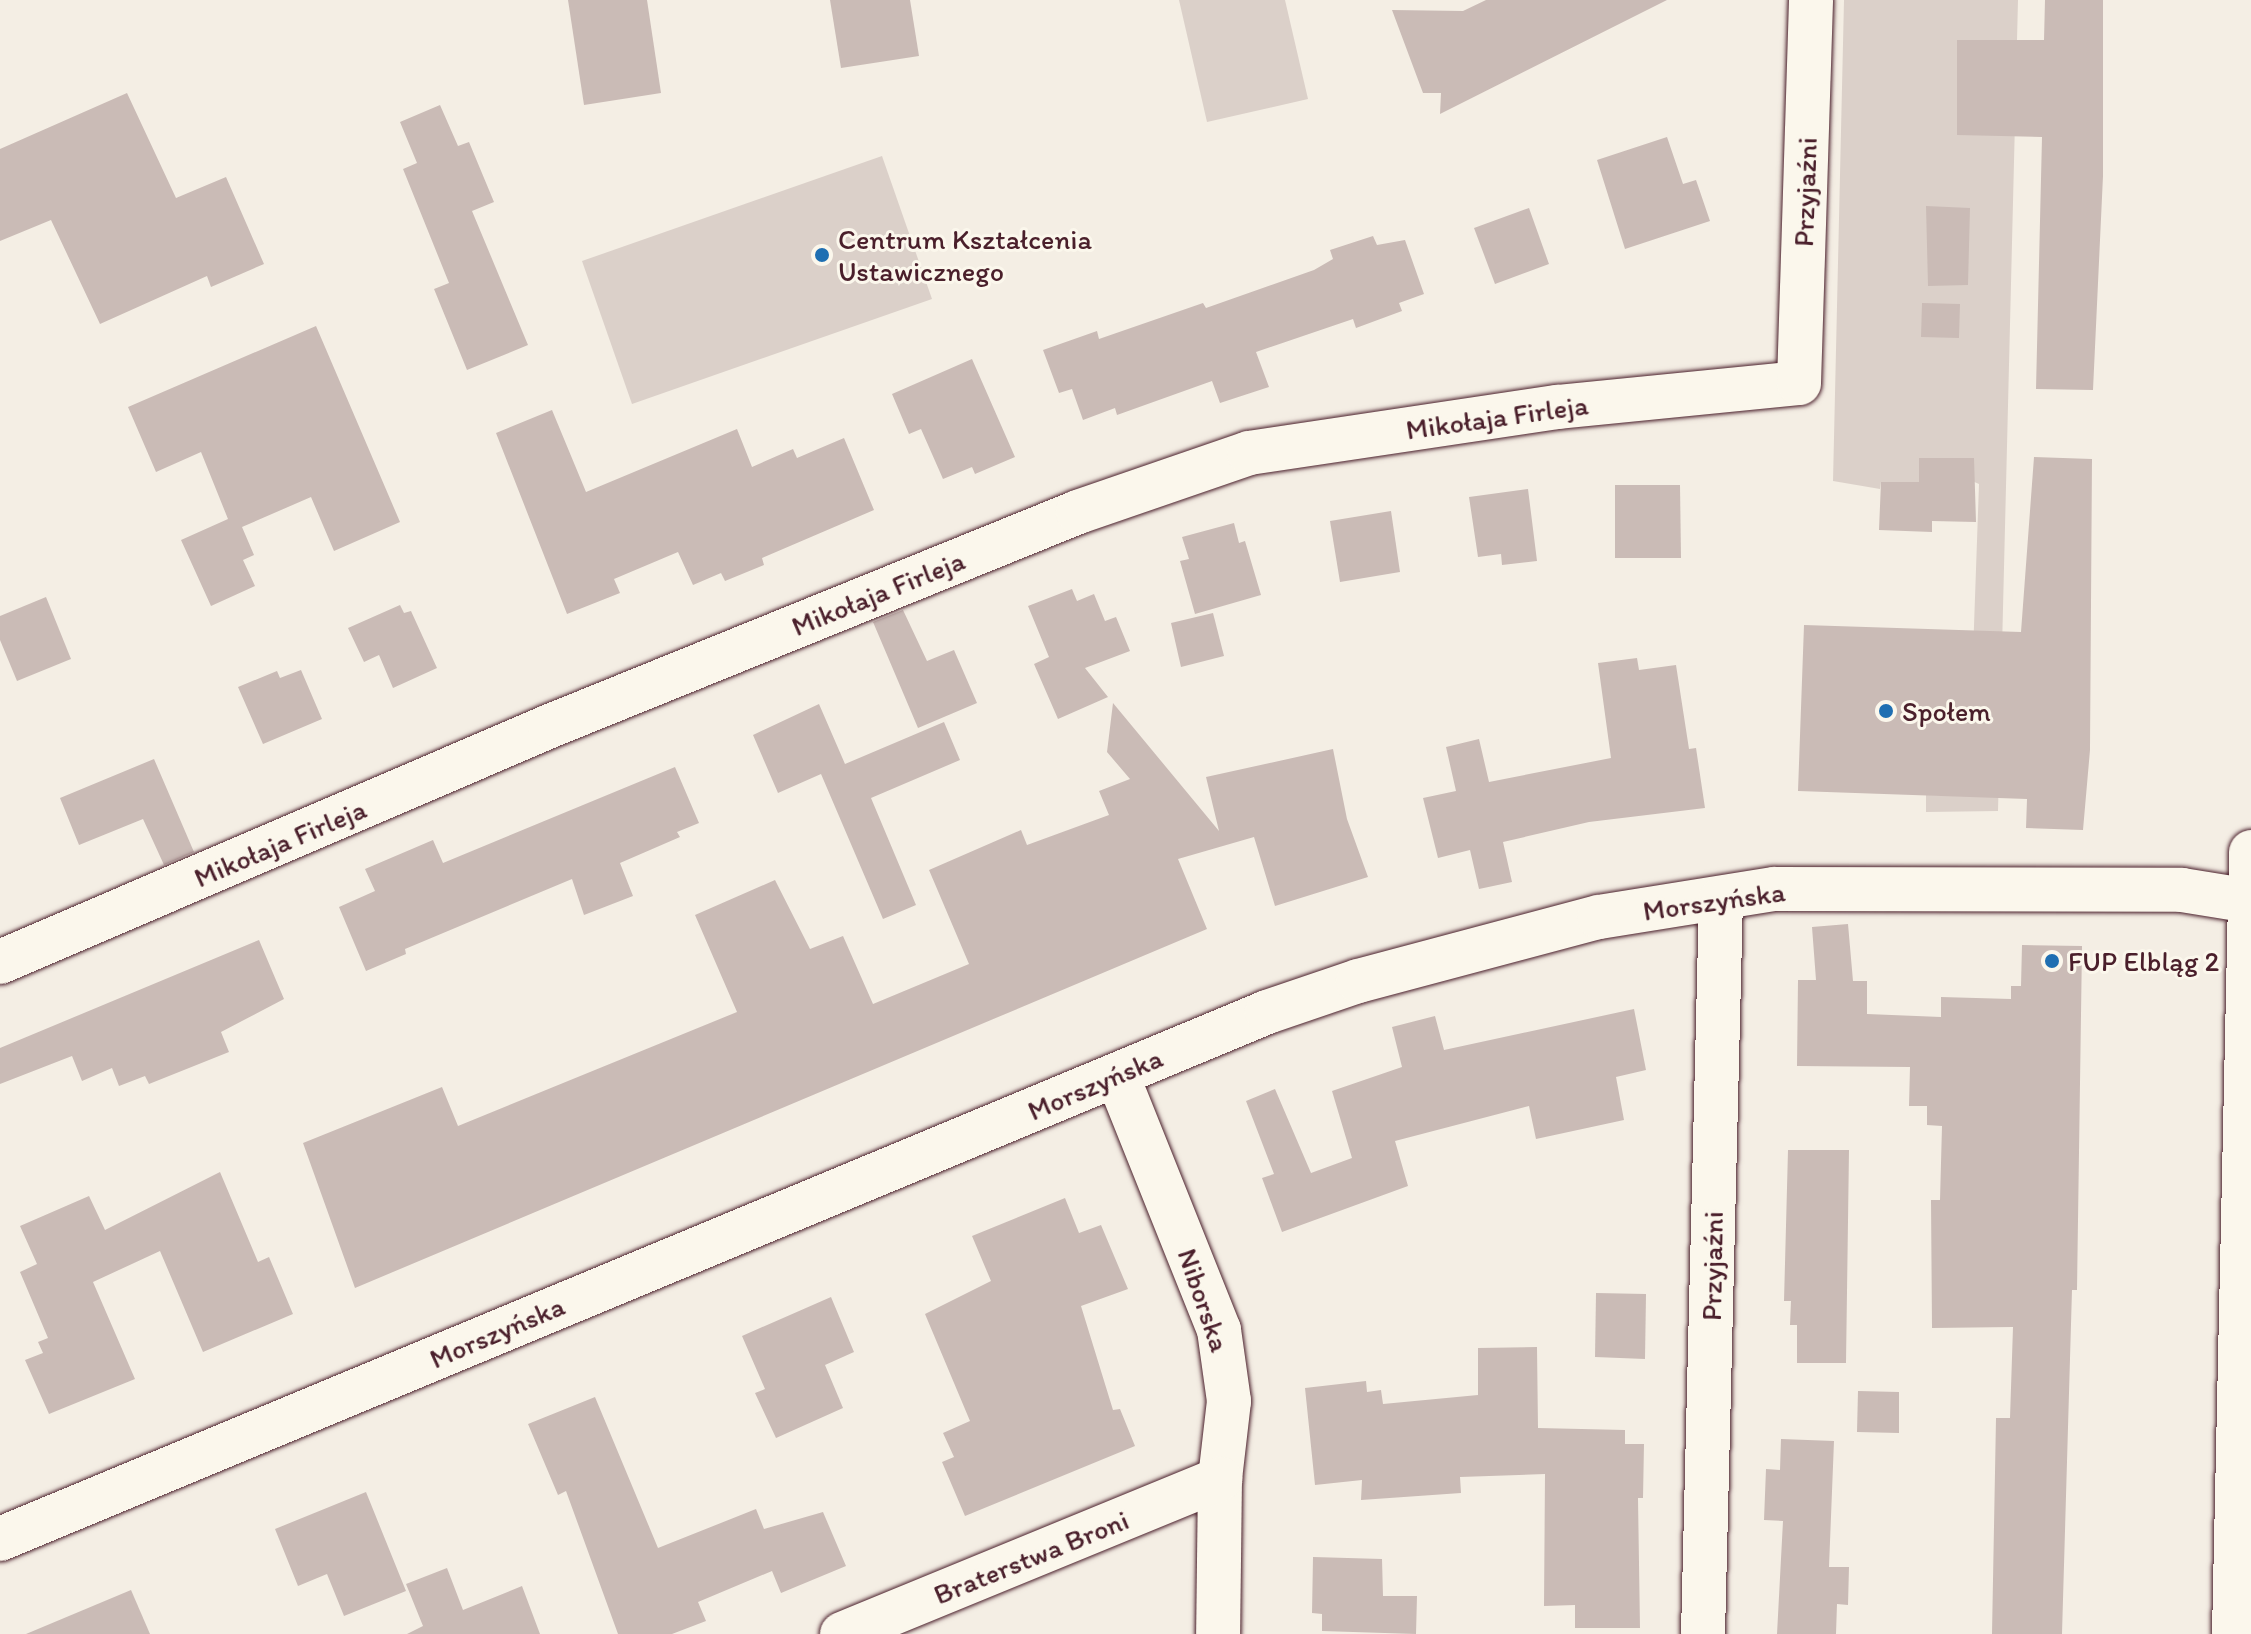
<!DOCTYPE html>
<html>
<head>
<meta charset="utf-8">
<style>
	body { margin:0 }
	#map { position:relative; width:2251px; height:1634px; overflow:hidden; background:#f4eee4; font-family:Itim,sans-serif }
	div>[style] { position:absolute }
	.green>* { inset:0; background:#dbd0c9 }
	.building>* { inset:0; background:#cabbb6 }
	.roads { filter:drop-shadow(0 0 2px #4a1f2b) drop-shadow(0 0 2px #4a1f2b) }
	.minor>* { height:44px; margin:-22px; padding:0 22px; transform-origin:22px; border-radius:22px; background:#fbf7ec }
	.major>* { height:44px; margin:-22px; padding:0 22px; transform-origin:22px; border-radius:22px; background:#fbf7ec }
	.dots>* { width:22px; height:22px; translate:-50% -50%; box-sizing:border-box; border:4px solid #fbf7ec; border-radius:50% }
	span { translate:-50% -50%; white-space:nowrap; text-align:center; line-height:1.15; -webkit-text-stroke:6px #fbf7ec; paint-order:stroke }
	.street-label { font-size:28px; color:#4a1f2b }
	.poi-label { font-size:28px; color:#4a1f2b }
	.left { translate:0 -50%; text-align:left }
</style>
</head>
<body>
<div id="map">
	<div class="green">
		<div style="clip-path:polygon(1179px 0,1285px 0,1308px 99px,1207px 122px)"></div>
		<div style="clip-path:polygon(1844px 0,2018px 0,1998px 811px,1926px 812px,1926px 795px,1968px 796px,1979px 484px,1919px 458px,1919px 482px,1881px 482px,1880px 489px,1833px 481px)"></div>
		<div style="clip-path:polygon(882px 156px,932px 299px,632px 404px,582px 261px)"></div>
	</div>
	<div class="building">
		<div style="clip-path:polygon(568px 0,647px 0,661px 93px,584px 105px)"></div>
		<div style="clip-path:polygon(830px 0,910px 0,919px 56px,841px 68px)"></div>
		<div style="clip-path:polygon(1486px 0,1667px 0,1440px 114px,1441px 93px,1423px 93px,1392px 10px,1463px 11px)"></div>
		<div style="clip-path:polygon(2045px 0,2103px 0,2103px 176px,2093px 390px,2036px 389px,2042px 137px,1957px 135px,1957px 40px,2044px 40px)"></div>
		<div style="clip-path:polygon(127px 93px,176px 198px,226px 177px,264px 264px,211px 287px,207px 276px,100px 324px,51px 220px,0 241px,0 149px)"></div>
		<div style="clip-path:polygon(440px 105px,458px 146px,469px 142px,494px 202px,472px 211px,528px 345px,467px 370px,434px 289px,449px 283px,403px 169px,417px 163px,400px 122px)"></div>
		<div style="clip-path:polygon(1667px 137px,1683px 184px,1696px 180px,1710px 221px,1625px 249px,1597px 160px)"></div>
		<div style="clip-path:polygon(1926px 206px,1970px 208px,1968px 285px,1928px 286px)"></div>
		<div style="clip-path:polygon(1529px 208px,1549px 264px,1495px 284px,1474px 228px)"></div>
		<div style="clip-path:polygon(1373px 236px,1377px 245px,1405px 240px,1424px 294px,1399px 303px,1402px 311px,1356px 328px,1353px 319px,1256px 352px,1269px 387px,1220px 403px,1212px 381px,1117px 415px,1115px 408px,1083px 420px,1072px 389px,1059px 393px,1043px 350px,1097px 331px,1099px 339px,1203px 303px,1206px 308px,1314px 270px,1333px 259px,1330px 250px)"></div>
		<div style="clip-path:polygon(1922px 303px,1960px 304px,1959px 338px,1921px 337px)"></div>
		<div style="clip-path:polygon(316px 326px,400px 522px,334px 551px,311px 497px,242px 527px,254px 555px,243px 560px,255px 586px,211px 606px,181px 540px,228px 519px,201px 452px,156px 472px,128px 407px)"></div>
		<div style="clip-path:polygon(972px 359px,1015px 457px,975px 474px,972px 467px,943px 479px,921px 429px,909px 434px,892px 394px)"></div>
		<div style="clip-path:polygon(552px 410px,586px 492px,737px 429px,752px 467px,793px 449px,797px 458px,844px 438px,874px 510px,762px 558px,764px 565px,725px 581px,721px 573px,693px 585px,678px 552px,614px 579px,620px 593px,567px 614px,496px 433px)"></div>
		<div style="clip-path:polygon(2034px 457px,2092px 459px,2090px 750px,2083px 830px,2026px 828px,2027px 799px,1798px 791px,1804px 625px,2021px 632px)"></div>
		<div style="clip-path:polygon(1919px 458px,1974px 458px,1976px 522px,1932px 521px,1932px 532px,1879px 530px,1881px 482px,1919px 482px)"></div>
		<div style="clip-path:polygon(1615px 485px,1680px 485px,1681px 558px,1615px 558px)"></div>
		<div style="clip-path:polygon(1528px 489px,1537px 561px,1502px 565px,1501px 554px,1478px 557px,1469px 497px)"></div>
		<div style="clip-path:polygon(1391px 511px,1400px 572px,1340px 582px,1330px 521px)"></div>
		<div style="clip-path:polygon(1234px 523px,1239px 543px,1245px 541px,1261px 595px,1195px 614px,1180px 561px,1189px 559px,1182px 537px)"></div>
		<div style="clip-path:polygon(1072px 589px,1077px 601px,1094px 594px,1105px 621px,1116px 617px,1130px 651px,1085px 668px,1108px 697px,1058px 719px,1034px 664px,1049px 657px,1028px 606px)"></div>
		<div style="clip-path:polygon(46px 597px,71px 659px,17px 681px,0 640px,0 616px)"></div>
		<div style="clip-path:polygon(400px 605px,404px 613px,411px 611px,437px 668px,393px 688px,379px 655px,364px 662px,348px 628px)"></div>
		<div style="clip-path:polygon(903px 610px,927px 661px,954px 650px,977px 703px,918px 728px,873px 622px)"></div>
		<div style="clip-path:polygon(1213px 613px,1224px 656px,1181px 667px,1171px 623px)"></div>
		<div style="clip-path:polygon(1637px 658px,1639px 670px,1676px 665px,1689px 749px,1696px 748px,1705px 808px,1589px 822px,1503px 842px,1512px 882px,1479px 889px,1470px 850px,1438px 858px,1423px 798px,1456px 791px,1446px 747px,1479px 739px,1489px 782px,1611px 758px,1598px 663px)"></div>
		<div style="clip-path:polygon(301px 670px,322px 719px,263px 744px,238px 687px,277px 671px,280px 678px)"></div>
		<div style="clip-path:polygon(1113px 703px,1219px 831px,1206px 777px,1333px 749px,1347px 819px,1368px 877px,1275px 906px,1254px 837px,1178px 859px,1207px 929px,355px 1288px,303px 1143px,442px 1087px,458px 1126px,737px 1012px,695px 915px,775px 880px,810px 949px,843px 936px,873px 1004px,969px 964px,929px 870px,1021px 830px,1027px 845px,1109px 815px,1099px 791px,1130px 779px,1107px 752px)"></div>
		<div style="clip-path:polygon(819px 704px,845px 764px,944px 722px,960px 760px,871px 798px,916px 905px,883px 919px,821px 774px,778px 793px,753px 735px)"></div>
		<div style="clip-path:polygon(154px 759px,194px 852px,164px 865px,143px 819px,79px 845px,60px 798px)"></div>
		<div style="clip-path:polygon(675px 767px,699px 823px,677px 832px,680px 837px,620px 863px,633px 896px,584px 915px,572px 879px,405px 949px,406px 954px,366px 971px,339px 907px,375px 891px,365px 869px,433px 840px,443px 863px)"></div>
		<div style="clip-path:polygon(1848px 924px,1853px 981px,1867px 981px,1867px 1014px,1941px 1017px,1941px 997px,2011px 999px,2011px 986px,2021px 986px,2022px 945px,2082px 946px,2077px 1290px,2072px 1290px,2062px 1634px,1992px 1634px,1996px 1418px,2010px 1418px,2013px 1327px,1932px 1328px,1931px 1200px,1940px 1200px,1942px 1126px,1927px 1125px,1927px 1106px,1909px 1106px,1910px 1067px,1797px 1066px,1798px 980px,1816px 980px,1812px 927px)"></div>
		<div style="clip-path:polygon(259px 940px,284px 999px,221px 1032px,229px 1052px,149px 1084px,145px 1076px,119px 1086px,112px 1068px,82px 1081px,72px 1056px,0 1084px,0 1048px)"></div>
		<div style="clip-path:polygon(1634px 1009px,1646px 1070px,1616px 1077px,1624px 1120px,1536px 1139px,1529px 1106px,1395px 1141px,1408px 1186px,1282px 1232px,1262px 1178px,1274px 1174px,1246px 1101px,1275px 1089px,1311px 1173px,1352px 1158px,1332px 1091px,1402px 1067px,1392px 1027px,1435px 1016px,1444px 1050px)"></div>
		<div style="clip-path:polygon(1788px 1150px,1849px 1150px,1846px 1363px,1797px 1363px,1797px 1325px,1790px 1325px,1791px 1301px,1784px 1301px)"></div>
		<div style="clip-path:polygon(220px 1172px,258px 1262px,269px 1257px,293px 1314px,203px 1352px,160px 1251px,93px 1282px,135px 1379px,49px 1414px,25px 1360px,43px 1353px,38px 1342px,48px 1338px,20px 1272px,37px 1264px,20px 1226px,89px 1196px,105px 1230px)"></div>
		<div style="clip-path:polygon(1065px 1198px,1079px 1233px,1101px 1225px,1128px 1289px,1081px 1306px,1113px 1410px,1120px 1409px,1135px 1446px,965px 1516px,942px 1462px,954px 1457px,943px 1433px,970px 1421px,925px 1314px,991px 1281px,972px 1236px)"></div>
		<div style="clip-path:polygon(1596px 1293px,1646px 1294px,1645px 1359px,1595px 1357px)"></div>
		<div style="clip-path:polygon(831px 1297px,854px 1352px,825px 1365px,843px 1408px,776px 1438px,755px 1393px,765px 1389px,742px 1336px)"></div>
		<div style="clip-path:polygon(1537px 1347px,1538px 1428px,1625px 1430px,1625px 1444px,1644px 1444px,1643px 1498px,1638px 1498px,1640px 1628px,1575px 1628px,1575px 1605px,1544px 1606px,1545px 1474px,1460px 1477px,1461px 1493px,1361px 1500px,1362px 1480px,1315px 1485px,1305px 1388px,1366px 1381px,1367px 1392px,1381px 1390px,1383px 1404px,1478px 1395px,1478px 1348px)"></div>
		<div style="clip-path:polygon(1858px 1391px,1899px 1392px,1899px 1433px,1857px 1432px)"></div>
		<div style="clip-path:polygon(595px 1397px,658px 1548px,756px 1509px,764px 1529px,823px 1512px,846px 1566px,781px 1593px,772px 1571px,698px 1602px,706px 1621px,672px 1634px,618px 1634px,566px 1491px,558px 1495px,528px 1424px)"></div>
		<div style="clip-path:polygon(1781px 1439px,1834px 1441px,1829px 1567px,1849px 1567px,1848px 1605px,1837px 1604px,1836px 1634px,1777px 1634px,1783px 1521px,1764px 1520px,1766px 1469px,1780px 1470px)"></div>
		<div style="clip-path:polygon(366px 1492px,406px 1591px,344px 1616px,327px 1574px,298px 1586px,275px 1529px)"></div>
		<div style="clip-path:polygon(1313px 1557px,1382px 1559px,1383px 1596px,1417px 1596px,1416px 1634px,1322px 1631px,1322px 1614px,1312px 1613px)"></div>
		<div style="clip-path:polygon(447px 1568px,463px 1610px,522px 1586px,540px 1634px,407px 1634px,423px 1626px,406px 1584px)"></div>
		<div style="clip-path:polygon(131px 1590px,150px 1634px,26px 1634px)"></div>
	</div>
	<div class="roads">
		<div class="minor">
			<div style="left:0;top:962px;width:598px;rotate:-23.22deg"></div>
			<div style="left:550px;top:726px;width:570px;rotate:-22.06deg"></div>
			<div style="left:1078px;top:512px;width:181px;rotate:-19deg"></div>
			<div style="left:1249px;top:453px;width:312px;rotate:-8.5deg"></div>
			<div style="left:1558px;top:407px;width:242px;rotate:-5.7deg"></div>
			<div style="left:1799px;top:383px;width:383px;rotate:-88.2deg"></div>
			<div style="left:1117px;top:1075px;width:275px;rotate:68.2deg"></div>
			<div style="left:1219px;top:1330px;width:72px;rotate:82deg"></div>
			<div style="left:1229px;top:1401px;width:79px;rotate:96.6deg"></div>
			<div style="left:1220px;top:1479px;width:155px;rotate:90.7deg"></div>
			<div style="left:0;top:1539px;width:1372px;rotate:-22.58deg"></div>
			<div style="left:1267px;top:1012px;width:96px;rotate:-18.8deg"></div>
			<div style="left:1358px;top:981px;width:249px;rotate:-14.9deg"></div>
			<div style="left:1599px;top:917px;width:177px;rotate:-9.1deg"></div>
			<div style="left:1774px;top:889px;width:408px;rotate:0.1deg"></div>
			<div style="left:2182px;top:890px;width:69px;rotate:9.2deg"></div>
			<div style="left:842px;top:1634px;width:409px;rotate:-22.3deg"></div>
			<div style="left:1703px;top:1634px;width:735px;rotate:-88.6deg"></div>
		</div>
		<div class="major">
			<div style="left:2234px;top:1634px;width:782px;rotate:-88.75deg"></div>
		</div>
	</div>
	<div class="dots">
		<div style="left:822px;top:255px;background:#1f6fb2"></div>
		<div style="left:1886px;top:711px;background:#1f6fb2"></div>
		<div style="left:2052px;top:961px;background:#1f6fb2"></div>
	</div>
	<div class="street-label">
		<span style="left:1805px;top:192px;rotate:-88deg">Przyjaźni</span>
		<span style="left:1497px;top:417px;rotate:-8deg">Mikołaja Firleja</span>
		<span style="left:878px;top:593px;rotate:-22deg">Mikołaja Firleja</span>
		<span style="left:280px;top:843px;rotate:-23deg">Mikołaja Firleja</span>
		<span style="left:1714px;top:901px;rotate:-8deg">Morszyńska</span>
		<span style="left:1095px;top:1084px;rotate:-23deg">Morszyńska</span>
		<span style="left:1712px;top:1266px;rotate:-89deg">Przyjaźni</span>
		<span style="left:1204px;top:1300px;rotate:71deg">Niborska</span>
		<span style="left:497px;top:1332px;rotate:-23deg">Morszyńska</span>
		<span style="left:1031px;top:1557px;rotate:-22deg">Braterstwa Broni</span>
	</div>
	<div class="poi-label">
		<span class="left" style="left:838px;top:255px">Centrum Kształcenia<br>Ustawicznego</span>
		<span class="left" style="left:1902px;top:711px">Społem</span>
		<span class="left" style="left:2068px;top:961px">FUP Elbląg 2</span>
	</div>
</div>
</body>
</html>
